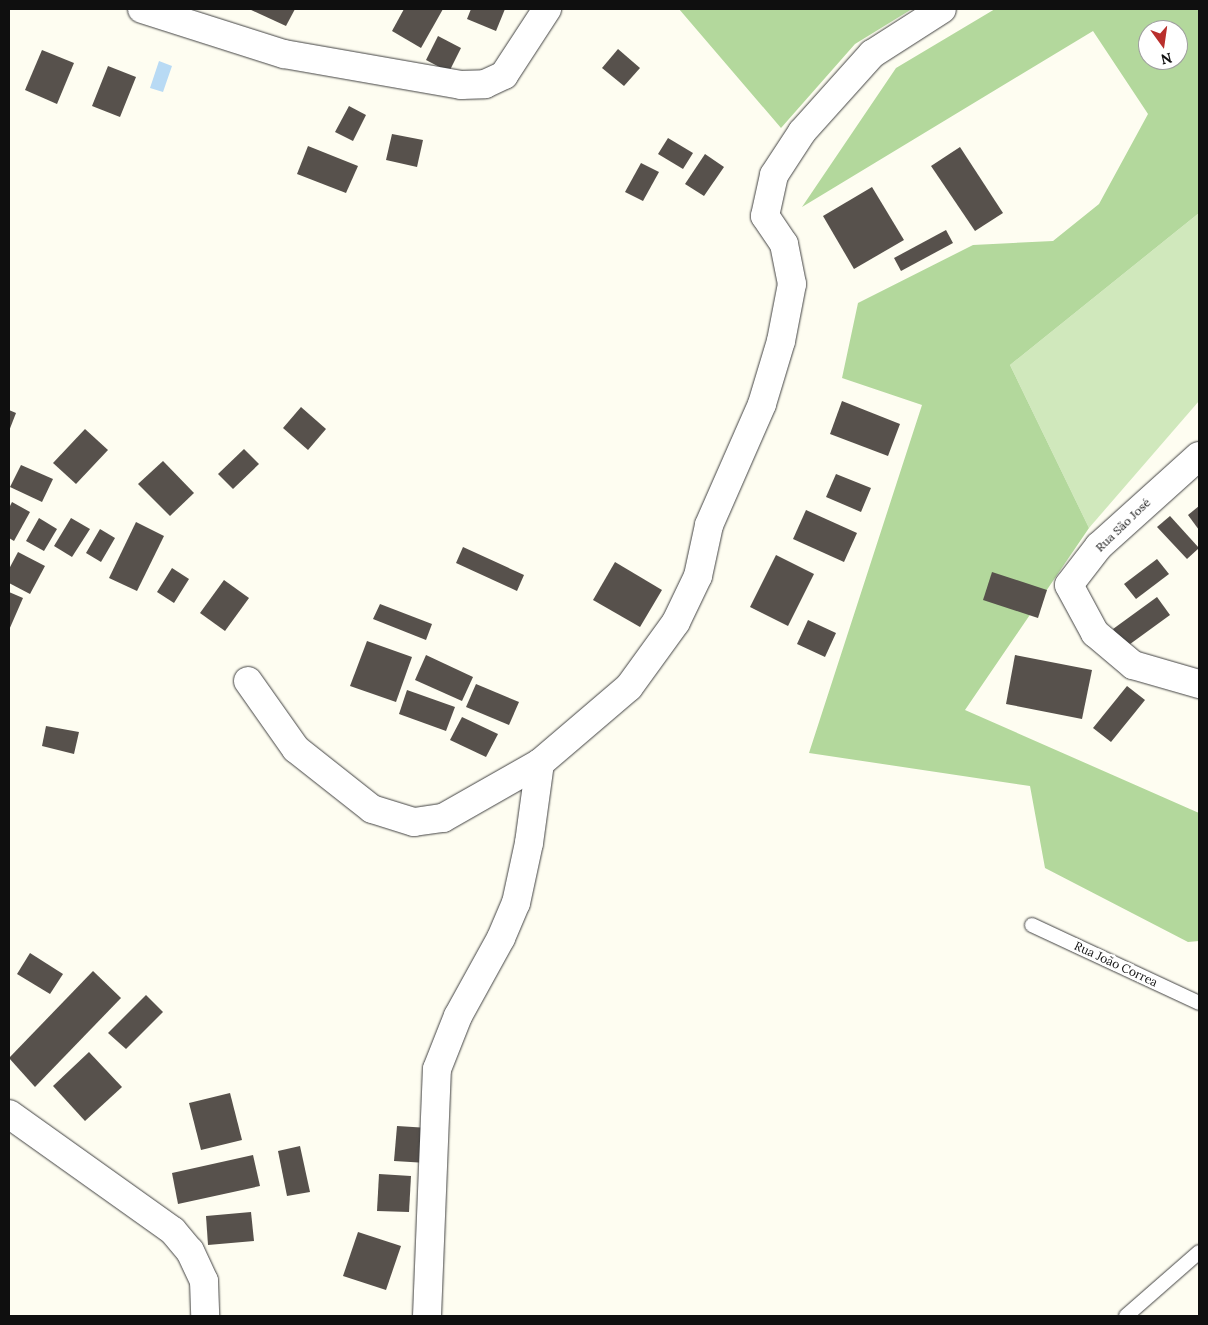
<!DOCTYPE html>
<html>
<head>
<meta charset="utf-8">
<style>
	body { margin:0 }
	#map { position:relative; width:1208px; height:1325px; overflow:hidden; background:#fefdf1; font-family:Lora,serif }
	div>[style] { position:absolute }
	.green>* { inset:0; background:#d0e8bc }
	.forest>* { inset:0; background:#b3d89c }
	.water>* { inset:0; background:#b8daf4 }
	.building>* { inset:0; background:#57514c }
	.roads { filter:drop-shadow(0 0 1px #424242) drop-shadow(0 0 1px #424242) }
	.service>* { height:14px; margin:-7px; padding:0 7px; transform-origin:7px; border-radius:7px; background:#fff }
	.minor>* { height:28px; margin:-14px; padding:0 14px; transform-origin:14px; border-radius:14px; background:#fff }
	span { translate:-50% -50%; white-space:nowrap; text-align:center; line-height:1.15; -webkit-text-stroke:5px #fff; paint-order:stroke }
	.street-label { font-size:12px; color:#0f0f0f }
	.frame { position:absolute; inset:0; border:10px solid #0f0f0f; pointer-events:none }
	.north { position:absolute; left:1138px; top:20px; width:50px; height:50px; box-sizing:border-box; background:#fff; border:1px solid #9f9f9f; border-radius:50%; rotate:166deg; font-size:14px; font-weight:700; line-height:20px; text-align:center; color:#0f0f0f }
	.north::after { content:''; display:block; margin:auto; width:18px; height:22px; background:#b92f2c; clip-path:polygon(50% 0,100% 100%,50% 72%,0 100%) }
</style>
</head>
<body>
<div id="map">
	<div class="green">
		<div style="clip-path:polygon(1199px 213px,1199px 401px,1089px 528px,1010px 365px)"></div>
	</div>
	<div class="forest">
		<div style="clip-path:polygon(679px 9px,912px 9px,855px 44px,781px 128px)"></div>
		<div style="clip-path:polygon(evenodd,995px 9px,1199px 9px,1199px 213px,1010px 365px,1089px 528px,965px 710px,1199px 813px,1199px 941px,1188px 942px,1045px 868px,1030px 786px,809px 753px,922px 405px,842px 378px,858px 303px,973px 245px,1053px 241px,1099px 204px,1148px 114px,1093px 31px,802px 207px,896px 68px,995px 9px,1148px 30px,1178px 30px,1178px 60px,1148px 60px,1148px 30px)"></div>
	</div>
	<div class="water">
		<div style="clip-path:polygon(159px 61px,172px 66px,163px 92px,150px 88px)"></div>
	</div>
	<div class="building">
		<div style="clip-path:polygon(249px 9px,295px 9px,286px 26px)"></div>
		<div style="clip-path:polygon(404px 9px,443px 9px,421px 48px,392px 31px)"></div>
		<div style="clip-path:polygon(471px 9px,505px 9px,496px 31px,467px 19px)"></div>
		<div style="clip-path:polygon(438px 36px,461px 48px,449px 72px,426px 60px)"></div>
		<div style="clip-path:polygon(618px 49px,640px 68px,624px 86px,602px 68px)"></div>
		<div style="clip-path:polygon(42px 50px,74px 63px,57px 104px,25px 90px)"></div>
		<div style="clip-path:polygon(108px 66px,136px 77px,120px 117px,92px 106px)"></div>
		<div style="clip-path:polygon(349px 106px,366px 115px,353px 141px,335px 132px)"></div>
		<div style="clip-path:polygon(392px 134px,423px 140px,417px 167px,386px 160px)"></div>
		<div style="clip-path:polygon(668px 138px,693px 153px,683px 169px,658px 154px)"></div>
		<div style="clip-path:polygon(308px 146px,358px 166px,346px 193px,297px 174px)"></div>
		<div style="clip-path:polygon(960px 147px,1003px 213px,975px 231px,931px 166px)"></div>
		<div style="clip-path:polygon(705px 154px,724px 167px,704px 196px,685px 184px)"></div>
		<div style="clip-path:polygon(641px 163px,659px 172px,643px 201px,625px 192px)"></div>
		<div style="clip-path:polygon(872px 187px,904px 240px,854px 269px,823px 216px)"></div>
		<div style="clip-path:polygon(946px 230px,953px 243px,901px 271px,894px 258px)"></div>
		<div style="clip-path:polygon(842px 401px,900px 424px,888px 456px,830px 434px)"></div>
		<div style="clip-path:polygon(301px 407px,326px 429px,308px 450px,283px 428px)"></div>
		<div style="clip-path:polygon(9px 410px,16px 413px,9px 431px)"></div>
		<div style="clip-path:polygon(85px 429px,108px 450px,76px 484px,53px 463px)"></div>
		<div style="clip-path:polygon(244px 449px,259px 464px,233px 489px,218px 474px)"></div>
		<div style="clip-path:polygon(163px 461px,194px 493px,170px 516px,138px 484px)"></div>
		<div style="clip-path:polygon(21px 465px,53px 479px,42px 502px,10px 487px)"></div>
		<div style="clip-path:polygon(836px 474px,871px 488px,861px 512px,826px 497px)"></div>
		<div style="clip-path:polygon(12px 502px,30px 512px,14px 541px,9px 538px,9px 508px)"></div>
		<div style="clip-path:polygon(1199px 506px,1199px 530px,1188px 515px)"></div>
		<div style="clip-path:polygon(806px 510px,857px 533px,844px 562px,793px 539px)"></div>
		<div style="clip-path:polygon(1170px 516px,1199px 548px,1187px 559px,1157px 527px)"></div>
		<div style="clip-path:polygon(39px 518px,57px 529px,44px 551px,26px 541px)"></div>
		<div style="clip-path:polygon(71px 518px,90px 529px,72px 557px,54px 546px)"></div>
		<div style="clip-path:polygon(136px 522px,164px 536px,137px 591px,109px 578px)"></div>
		<div style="clip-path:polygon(100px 529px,115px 538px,101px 562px,86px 553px)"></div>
		<div style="clip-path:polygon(463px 547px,524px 575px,517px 591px,456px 563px)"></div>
		<div style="clip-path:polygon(18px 552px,45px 566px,30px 594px,9px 583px,9px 569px)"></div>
		<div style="clip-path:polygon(776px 555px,814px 574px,788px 626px,750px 607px)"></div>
		<div style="clip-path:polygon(1157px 559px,1169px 574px,1136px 599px,1124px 584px)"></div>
		<div style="clip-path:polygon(615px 562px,662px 590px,640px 627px,593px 600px)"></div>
		<div style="clip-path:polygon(172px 568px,189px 579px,174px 603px,157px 592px)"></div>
		<div style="clip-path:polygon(992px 572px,1047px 590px,1038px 618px,983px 600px)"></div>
		<div style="clip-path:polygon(224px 580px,249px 598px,225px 631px,200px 613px)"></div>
		<div style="clip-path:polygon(9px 592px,23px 598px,9px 630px)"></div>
		<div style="clip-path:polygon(1157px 597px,1170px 615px,1126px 647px,1113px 629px)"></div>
		<div style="clip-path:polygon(380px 604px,432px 624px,426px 640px,373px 619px)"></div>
		<div style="clip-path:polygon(808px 620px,836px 633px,825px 657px,797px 644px)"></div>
		<div style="clip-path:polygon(367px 641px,412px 657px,396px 702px,350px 686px)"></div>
		<div style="clip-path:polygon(426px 655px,473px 677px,462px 701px,415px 680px)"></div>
		<div style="clip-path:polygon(1015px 655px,1092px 670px,1082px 719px,1006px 704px)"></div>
		<div style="clip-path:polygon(476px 684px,519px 702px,509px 725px,466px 707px)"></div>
		<div style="clip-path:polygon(1127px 686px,1145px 700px,1111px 742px,1093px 728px)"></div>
		<div style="clip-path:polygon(407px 690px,455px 707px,446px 731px,399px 714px)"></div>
		<div style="clip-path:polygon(462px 717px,498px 734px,486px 757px,450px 740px)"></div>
		<div style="clip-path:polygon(46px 726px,79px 732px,74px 754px,42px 746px)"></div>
		<div style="clip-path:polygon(30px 953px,63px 974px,50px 994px,17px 974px)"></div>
		<div style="clip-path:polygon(93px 971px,121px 998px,35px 1087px,9px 1058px)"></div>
		<div style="clip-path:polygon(146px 995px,163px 1012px,126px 1049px,108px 1033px)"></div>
		<div style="clip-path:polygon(89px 1052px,122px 1087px,85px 1121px,53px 1086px)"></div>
		<div style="clip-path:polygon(230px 1093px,242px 1140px,201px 1150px,189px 1103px)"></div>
		<div style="clip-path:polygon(397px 1126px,429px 1128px,427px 1163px,394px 1161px)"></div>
		<div style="clip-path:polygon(300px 1146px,310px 1192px,287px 1196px,278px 1151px)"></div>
		<div style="clip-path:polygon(253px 1155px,260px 1186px,178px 1204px,172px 1173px)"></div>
		<div style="clip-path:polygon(379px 1174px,411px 1176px,409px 1212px,377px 1211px)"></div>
		<div style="clip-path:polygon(251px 1212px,254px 1241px,208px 1245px,206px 1216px)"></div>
		<div style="clip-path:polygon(358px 1232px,401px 1246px,386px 1290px,343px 1276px)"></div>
	</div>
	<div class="roads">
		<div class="service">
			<div style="left:1032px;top:925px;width:184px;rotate:25deg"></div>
			<div style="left:1126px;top:1316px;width:97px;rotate:-41.2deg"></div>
		</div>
		<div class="minor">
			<div style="left:142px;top:9px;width:149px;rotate:17.6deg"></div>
			<div style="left:284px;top:54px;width:180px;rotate:9.9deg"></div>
			<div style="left:461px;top:85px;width:24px;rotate:-2deg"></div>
			<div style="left:485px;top:84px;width:21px;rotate:-25deg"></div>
			<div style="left:504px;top:75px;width:79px;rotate:-56.9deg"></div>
			<div style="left:1199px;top:456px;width:135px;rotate:138deg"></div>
			<div style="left:1099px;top:546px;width:49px;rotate:127.6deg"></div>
			<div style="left:1069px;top:585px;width:55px;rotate:61.6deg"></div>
			<div style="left:1095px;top:633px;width:50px;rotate:40.1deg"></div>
			<div style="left:1133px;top:665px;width:69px;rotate:16.1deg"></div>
			<div style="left:248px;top:681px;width:83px;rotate:54.8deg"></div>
			<div style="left:296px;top:749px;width:97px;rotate:38.3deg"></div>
			<div style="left:372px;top:809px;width:44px;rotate:17.2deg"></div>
			<div style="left:414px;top:822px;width:29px;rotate:-8deg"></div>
			<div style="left:443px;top:818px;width:112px;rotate:-29.6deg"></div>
			<div style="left:540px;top:763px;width:117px;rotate:-40.5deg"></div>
			<div style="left:629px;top:687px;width:80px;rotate:-54.1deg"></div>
			<div style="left:676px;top:622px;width:51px;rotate:-64.4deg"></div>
			<div style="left:698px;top:576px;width:52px;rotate:-77.8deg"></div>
			<div style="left:709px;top:525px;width:132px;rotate:-66.3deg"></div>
			<div style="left:762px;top:404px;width:66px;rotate:-73.2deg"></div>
			<div style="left:781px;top:341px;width:58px;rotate:-79.1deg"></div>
			<div style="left:792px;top:284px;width:41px;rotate:-101.3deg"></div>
			<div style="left:784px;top:244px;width:34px;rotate:-124deg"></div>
			<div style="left:765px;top:216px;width:42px;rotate:-77.6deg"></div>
			<div style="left:774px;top:175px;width:51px;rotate:-56.9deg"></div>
			<div style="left:802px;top:132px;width:105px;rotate:-48.1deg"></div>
			<div style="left:872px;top:54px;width:83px;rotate:-32.7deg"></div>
			<div style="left:9px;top:1114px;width:201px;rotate:35.5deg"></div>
			<div style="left:173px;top:1231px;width:26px;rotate:50deg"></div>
			<div style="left:190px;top:1251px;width:33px;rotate:65deg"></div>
			<div style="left:204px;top:1281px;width:35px;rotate:88deg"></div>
			<div style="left:427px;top:1316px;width:247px;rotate:-87.7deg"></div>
			<div style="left:437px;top:1069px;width:57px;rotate:-68.4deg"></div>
			<div style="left:458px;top:1016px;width:89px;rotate:-61.1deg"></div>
			<div style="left:501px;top:938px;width:38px;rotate:-67deg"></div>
			<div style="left:516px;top:903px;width:61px;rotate:-77.8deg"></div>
			<div style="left:529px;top:843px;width:81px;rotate:-82.2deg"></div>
		</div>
	</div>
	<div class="street-label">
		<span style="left:1123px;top:525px;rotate:-44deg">Rua São José</span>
		<span style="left:1116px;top:964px;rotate:25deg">Rua João Correa</span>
	</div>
	<div class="frame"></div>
	<div class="north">N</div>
</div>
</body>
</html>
